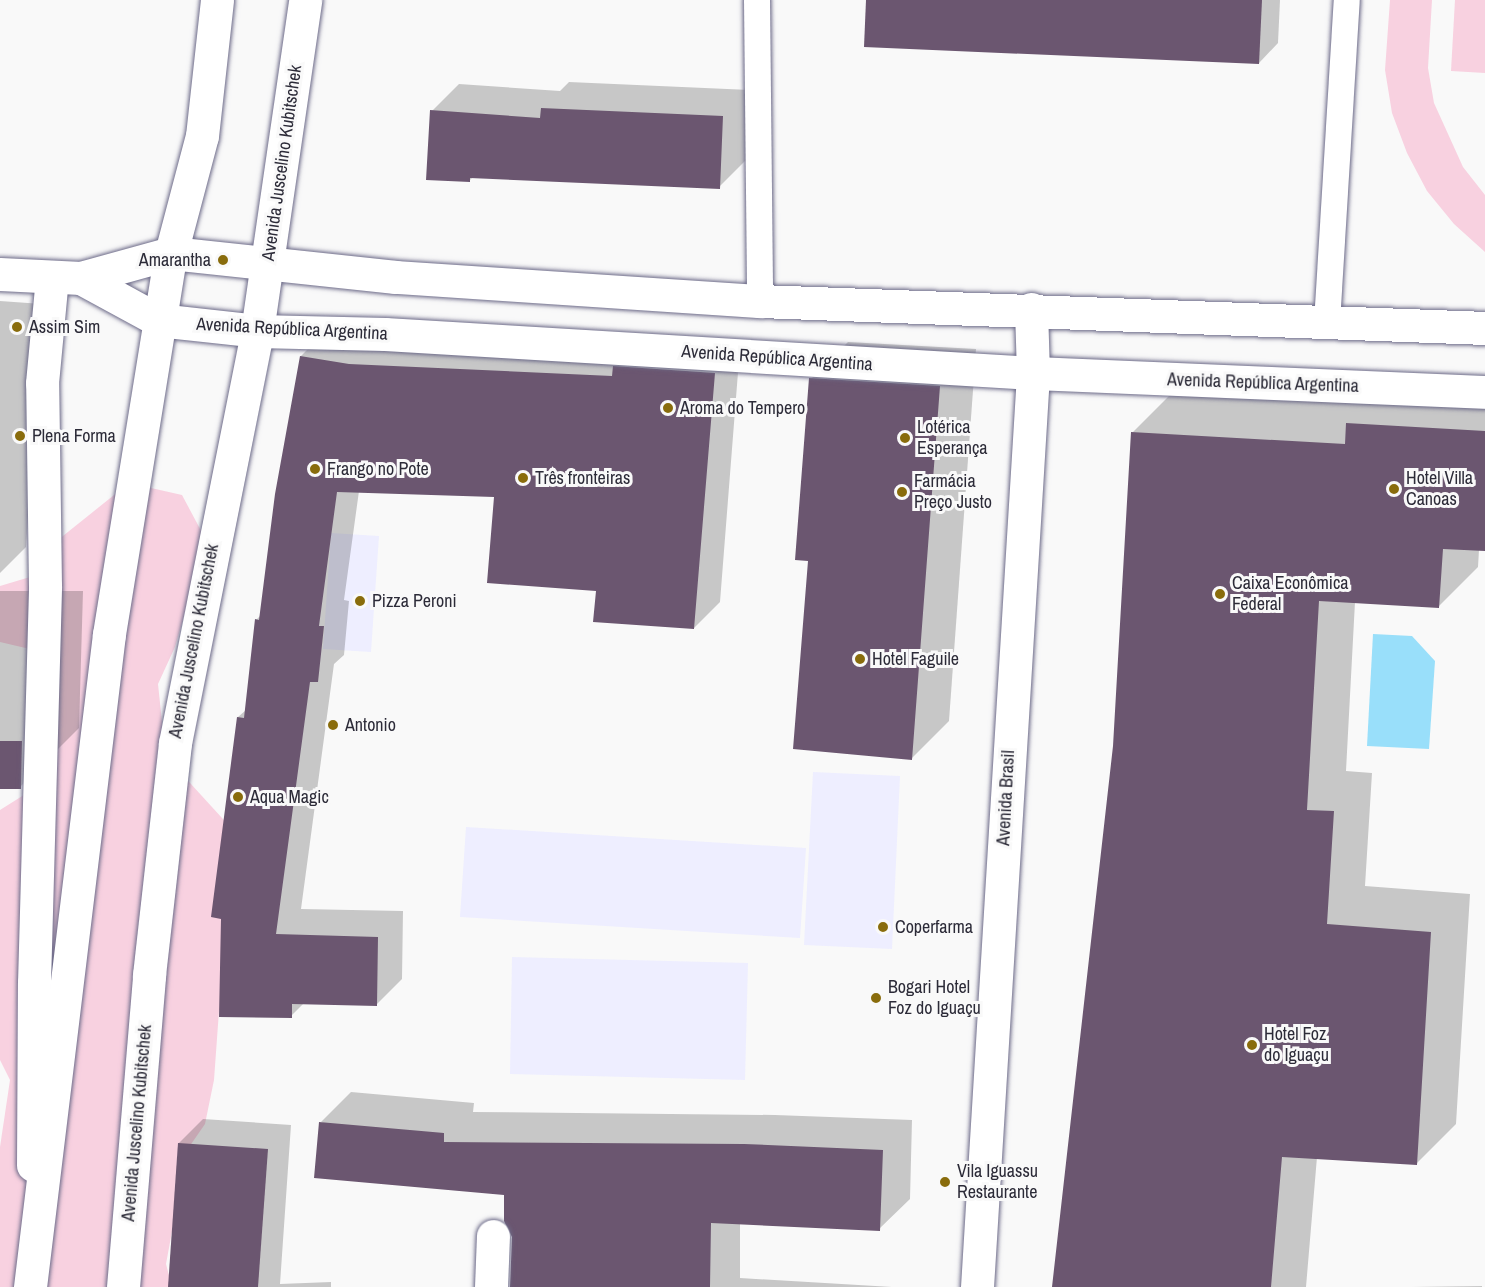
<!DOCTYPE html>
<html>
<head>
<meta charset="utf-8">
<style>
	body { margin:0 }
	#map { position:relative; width:1485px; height:1287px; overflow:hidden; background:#f9f9f9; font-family:"Archivo Narrow",sans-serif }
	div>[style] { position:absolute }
	.built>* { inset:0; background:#eef }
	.green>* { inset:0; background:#f8d1e0 }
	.water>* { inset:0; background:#99dffa }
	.shadow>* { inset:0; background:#0003 }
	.building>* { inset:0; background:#6b5670 }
	.roads { filter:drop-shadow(0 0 2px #6d6b89) drop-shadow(0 0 2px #6d6b89) }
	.lane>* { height:26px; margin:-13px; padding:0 13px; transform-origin:13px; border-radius:13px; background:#fff }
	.street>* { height:33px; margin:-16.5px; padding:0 16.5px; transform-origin:16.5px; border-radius:16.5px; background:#fff }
	.secondary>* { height:33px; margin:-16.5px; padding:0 16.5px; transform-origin:16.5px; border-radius:16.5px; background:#fff }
	.primary>* { height:33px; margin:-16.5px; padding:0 16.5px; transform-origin:16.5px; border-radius:16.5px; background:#fff }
	.dots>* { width:16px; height:16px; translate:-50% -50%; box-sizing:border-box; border:3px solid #f9f9f9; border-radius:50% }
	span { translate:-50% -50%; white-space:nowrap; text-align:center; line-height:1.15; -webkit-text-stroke:6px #f9f9f9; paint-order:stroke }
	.street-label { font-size:18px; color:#2c2b38 }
	.poi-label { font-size:18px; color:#2c2b38 }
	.right { translate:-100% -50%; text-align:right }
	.left { translate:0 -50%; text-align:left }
</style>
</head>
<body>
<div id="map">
	<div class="built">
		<div style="clip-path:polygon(331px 533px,379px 536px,371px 652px,323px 649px)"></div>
		<div style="clip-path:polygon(813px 772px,900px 776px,892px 949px,804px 945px)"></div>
		<div style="clip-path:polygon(466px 827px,806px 848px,800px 938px,460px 917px)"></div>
		<div style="clip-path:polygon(512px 957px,748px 963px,745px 1080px,510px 1074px)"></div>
	</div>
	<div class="green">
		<div style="clip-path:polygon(1390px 0,1432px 0,1428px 68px,1434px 103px,1463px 167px,1485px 195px,1485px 252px,1454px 224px,1427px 191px,1407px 153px,1392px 113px,1385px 70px)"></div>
		<div style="clip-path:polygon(1455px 0,1485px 0,1485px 73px,1451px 71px)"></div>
		<div style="clip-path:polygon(129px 483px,182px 495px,206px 540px,175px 647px,158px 684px,164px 741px,180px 772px,233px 830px,249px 974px,219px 1011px,214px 1080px,205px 1124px,187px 1150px,166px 1264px,172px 1287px,0 1287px,0 1147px,10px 1080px,0 1060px,0 810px,35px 788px,34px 650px,0 642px,0 586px,30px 577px,33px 560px)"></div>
	</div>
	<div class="water">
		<div style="clip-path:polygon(1373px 634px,1412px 636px,1435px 661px,1429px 749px,1367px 746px)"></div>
	</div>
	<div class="shadow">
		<div style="clip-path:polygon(867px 0,1280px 0,1278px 43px,1259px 63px)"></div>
		<div style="clip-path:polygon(569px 82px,750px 90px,746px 160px,719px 187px,473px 177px,469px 181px,432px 111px,459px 84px,560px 91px)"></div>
		<div style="clip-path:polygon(0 301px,42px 304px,26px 547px,0 573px)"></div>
		<div style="clip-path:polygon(327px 330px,740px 347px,720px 602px,694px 628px,597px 590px,495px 495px,359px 491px,344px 600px,349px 601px,344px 655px,334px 664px,301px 909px,403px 911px,402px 979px,376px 1005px,304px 1003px,291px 1016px,221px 1016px,238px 717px,246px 710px,256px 620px,261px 615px,277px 494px,301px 356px)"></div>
		<div style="clip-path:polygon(848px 342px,976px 349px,949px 721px,912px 758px,810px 560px,811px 379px)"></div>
		<div style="clip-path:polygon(1387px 385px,1485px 390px,1485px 550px,1479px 550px,1478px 567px,1439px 606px,1355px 602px,1346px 771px,1372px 773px,1365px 886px,1470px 894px,1456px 1124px,1417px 1163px,1317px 1157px,1306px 1287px,1054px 1287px,1115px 746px,1132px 433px,1171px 394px,1367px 404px)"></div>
		<div style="clip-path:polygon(0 591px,83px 591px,79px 728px,20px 787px,0 787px)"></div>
		<div style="clip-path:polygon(351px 1092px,474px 1103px,473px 1112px,775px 1115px,912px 1120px,910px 1199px,879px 1229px,740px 1223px,740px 1278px,892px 1287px,511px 1287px,513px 1236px,506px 1193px,321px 1122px)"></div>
		<div style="clip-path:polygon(203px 1119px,291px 1125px,280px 1284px,331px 1282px,331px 1287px,170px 1287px,179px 1143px)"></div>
		<div style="clip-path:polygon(1482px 1286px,1482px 1287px,1411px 1287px)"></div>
	</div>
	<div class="building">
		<div style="clip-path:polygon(866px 0,1262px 0,1259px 64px,864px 47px)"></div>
		<div style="clip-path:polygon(541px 108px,723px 116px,720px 189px,470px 178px,470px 182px,426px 180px,430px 110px,540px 118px)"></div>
		<div style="clip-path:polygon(300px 356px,349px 364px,612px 376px,613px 366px,715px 373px,694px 629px,593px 622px,596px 591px,487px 583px,494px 497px,337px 492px,319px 626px,324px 626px,318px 682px,310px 682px,276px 934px,378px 937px,377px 1006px,292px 1004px,292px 1018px,219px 1017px,221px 919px,211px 917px,237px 717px,244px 718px,255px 619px,259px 620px,275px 494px)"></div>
		<div style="clip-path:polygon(809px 378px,940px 386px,912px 760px,793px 749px,808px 561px,795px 560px)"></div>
		<div style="clip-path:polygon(1346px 423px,1485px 431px,1485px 551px,1443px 549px,1439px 608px,1319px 601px,1307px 810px,1334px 811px,1327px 924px,1431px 932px,1417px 1165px,1282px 1157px,1271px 1287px,1052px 1287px,1113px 746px,1131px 432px,1345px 444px)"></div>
		<div style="clip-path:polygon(0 741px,22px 741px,21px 789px,0 789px)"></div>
		<div style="clip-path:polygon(319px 1122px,444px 1133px,444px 1142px,744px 1144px,883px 1150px,880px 1231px,711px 1223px,710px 1287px,510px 1287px,512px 1237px,504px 1221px,504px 1195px,314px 1178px)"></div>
		<div style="clip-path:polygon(178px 1143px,268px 1149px,258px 1287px,168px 1287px)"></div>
	</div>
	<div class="roads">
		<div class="lane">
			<div style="left:757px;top:0;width:301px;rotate:89.4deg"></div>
			<div style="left:1327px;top:323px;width:324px;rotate:-86.5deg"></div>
		</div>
		<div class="street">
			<div style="left:33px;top:1165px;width:182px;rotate:-89.7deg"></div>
			<div style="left:34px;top:983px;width:397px;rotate:-88.4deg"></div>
			<div style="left:45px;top:586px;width:203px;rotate:-90.8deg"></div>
			<div style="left:42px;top:383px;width:106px;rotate:-84.6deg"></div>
			<div style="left:491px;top:1287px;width:51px;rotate:-87.8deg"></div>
		</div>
		<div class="secondary">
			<div style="left:0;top:274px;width:81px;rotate:2.8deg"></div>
			<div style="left:81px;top:278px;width:93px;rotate:-15.5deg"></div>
			<div style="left:81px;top:278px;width:88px;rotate:28.6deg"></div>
			<div style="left:977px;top:1287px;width:916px;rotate:-86.49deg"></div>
			<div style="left:1033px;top:373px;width:64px;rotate:-91.8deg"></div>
		</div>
		<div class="primary">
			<div style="left:171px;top:253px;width:226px;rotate:6.1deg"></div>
			<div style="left:396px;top:277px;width:365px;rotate:3.8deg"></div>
			<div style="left:760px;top:301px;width:726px;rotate:2.13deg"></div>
			<div style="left:158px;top:320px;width:100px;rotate:6.3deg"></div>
			<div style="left:257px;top:331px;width:128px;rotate:1.3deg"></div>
			<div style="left:385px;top:334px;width:649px;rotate:3.44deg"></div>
			<div style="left:1033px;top:373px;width:452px;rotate:2.4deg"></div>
			<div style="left:30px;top:1287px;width:658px;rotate:-83.1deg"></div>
			<div style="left:109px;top:634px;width:386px;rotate:-80.8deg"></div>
			<div style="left:171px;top:253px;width:121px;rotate:-75.2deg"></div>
			<div style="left:202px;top:136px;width:137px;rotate:-83.7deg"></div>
			<div style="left:123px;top:1287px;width:313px;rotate:-85.2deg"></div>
			<div style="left:149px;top:975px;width:233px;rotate:-83.6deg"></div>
			<div style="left:175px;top:743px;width:420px;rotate:-78.7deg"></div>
			<div style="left:257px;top:331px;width:334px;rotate:-81.7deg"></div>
		</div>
	</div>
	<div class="dots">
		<div style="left:223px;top:260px;background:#896c0c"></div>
		<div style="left:17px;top:327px;background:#896c0c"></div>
		<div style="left:668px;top:408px;background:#896c0c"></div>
		<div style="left:20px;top:436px;background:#896c0c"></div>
		<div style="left:905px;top:438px;background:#896c0c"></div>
		<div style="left:315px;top:469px;background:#896c0c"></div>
		<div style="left:523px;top:478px;background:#896c0c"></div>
		<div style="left:1394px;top:489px;background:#896c0c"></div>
		<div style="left:902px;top:492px;background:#896c0c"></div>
		<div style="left:1220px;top:594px;background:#896c0c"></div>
		<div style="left:360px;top:601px;background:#896c0c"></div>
		<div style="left:860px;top:659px;background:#896c0c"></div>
		<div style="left:333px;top:725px;background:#896c0c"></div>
		<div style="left:238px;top:797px;background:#896c0c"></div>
		<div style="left:883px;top:927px;background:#896c0c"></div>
		<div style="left:876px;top:998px;background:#896c0c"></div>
		<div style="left:1252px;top:1045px;background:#896c0c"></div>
		<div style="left:945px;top:1182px;background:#896c0c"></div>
	</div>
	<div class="street-label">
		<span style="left:282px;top:163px;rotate:-82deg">Avenida Juscelino Kubitschek</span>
		<span style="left:292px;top:329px;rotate:3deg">Avenida República Argentina</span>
		<span style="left:777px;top:358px;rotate:4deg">Avenida República Argentina</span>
		<span style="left:1263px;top:383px;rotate:2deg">Avenida República Argentina</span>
		<span style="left:194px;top:641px;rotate:-79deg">Avenida Juscelino Kubitschek</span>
		<span style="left:1006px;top:798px;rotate:-87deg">Avenida Brasil</span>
		<span style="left:137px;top:1123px;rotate:-85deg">Avenida Juscelino Kubitschek</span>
	</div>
	<div class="poi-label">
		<span class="right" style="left:211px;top:260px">Amarantha</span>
		<span class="left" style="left:29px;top:327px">Assim Sim</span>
		<span class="left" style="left:680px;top:408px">Aroma do Tempero</span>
		<span class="left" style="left:917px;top:438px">Lotérica<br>Esperança</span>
		<span class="left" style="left:32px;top:436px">Plena Forma</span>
		<span class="left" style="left:327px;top:469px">Frango no Pote</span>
		<span class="left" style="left:535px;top:478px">Três fronteiras</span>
		<span class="left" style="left:1406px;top:489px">Hotel Villa<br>Canoas</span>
		<span class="left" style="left:914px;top:492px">Farmácia<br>Preço Justo</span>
		<span class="left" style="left:1232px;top:594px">Caixa Econômica<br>Federal</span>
		<span class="left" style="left:372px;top:601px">Pizza Peroni</span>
		<span class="left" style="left:872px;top:659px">Hotel Faguile</span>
		<span class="left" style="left:345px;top:725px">Antonio</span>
		<span class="left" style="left:250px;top:797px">Aqua Magic</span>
		<span class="left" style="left:895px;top:927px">Coperfarma</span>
		<span class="left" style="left:888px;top:998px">Bogari Hotel<br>Foz do Iguaçu</span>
		<span class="left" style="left:1264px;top:1045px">Hotel Foz<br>do Iguaçu</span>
		<span class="left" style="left:957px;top:1182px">Vila Iguassu<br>Restaurante</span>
	</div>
</div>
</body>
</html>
